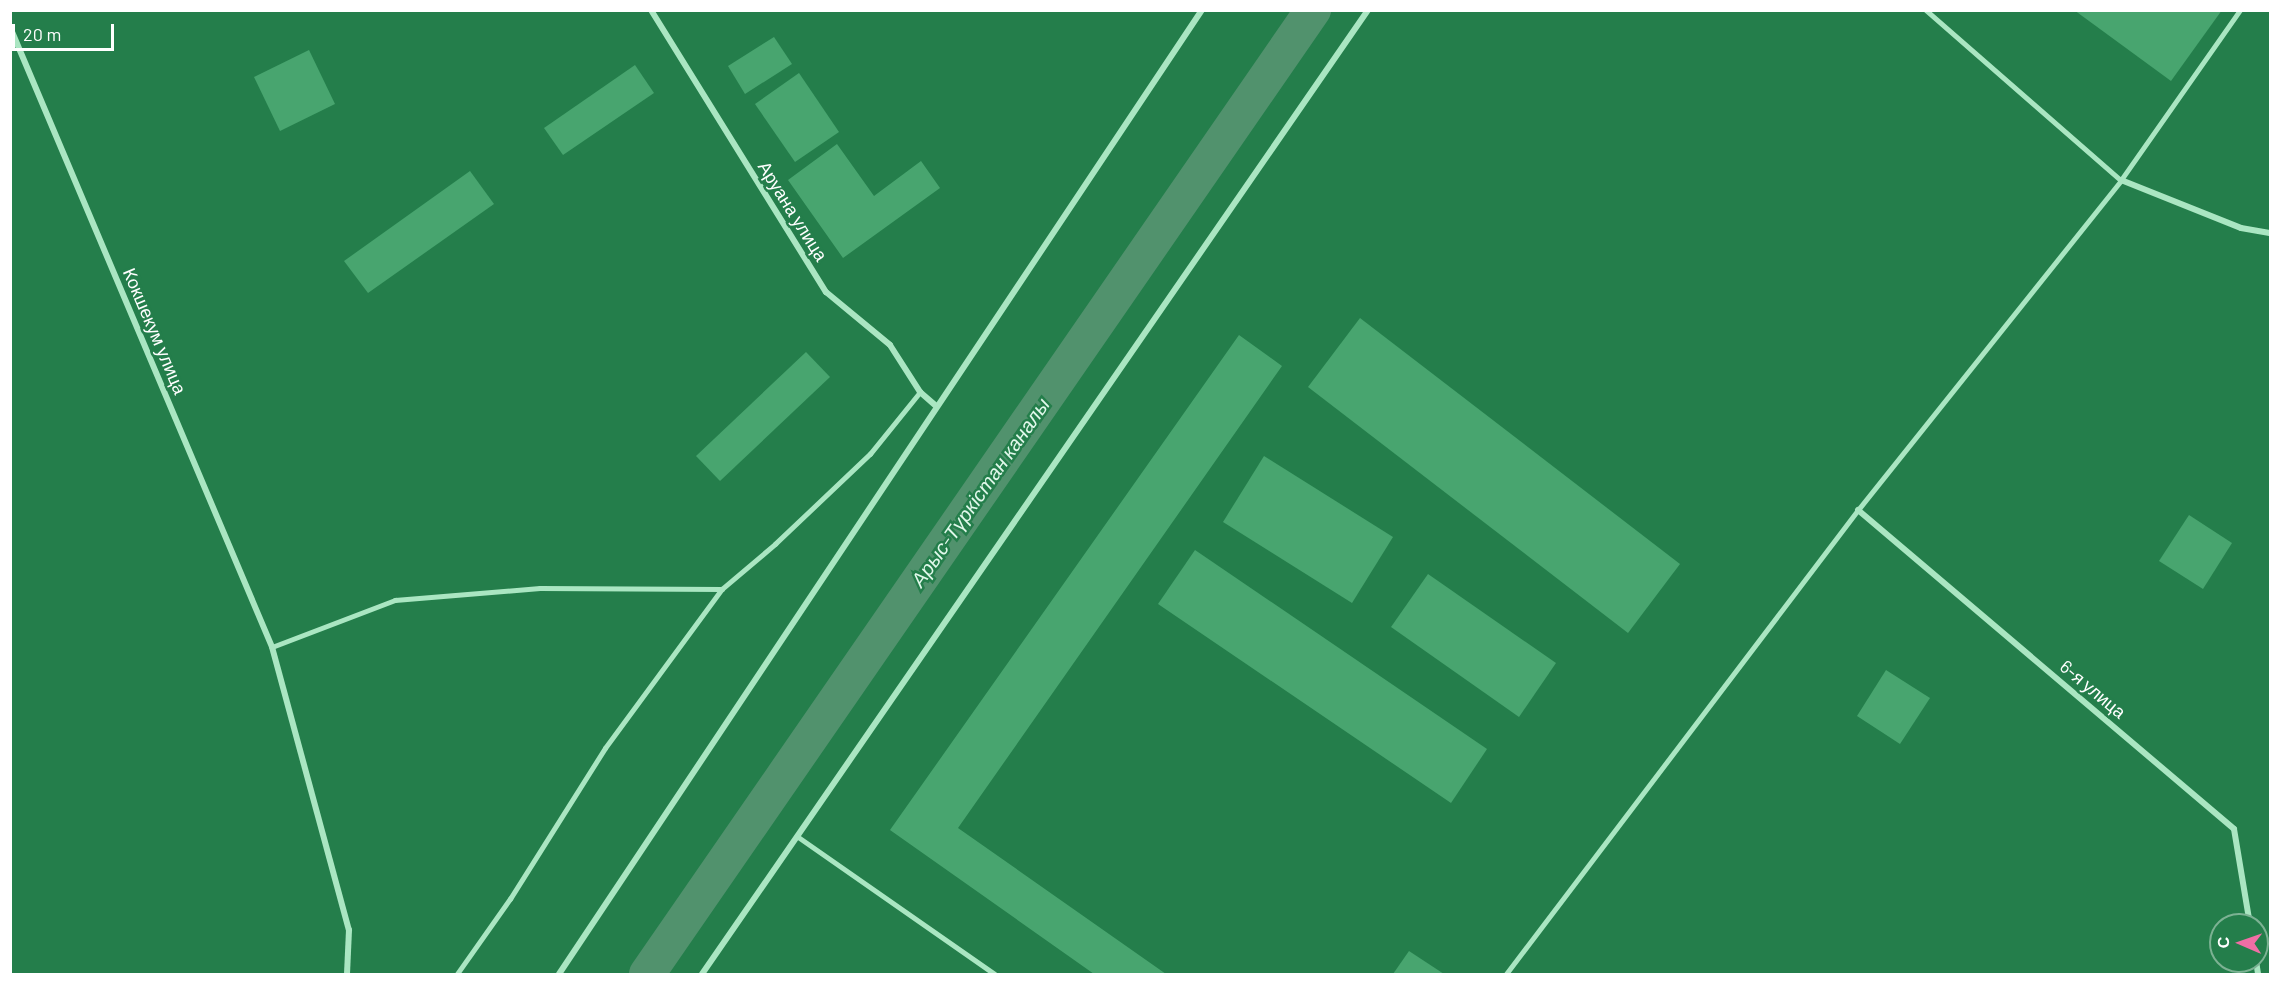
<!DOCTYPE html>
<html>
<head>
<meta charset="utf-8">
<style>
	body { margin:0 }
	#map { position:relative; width:2281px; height:985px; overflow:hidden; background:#247e4b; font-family:Barlow,sans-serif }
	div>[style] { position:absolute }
	.canal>* { height:36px; margin:-18px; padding:0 18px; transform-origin:18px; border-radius:18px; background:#51926d }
	.building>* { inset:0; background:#48a56f }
	.service>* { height:4.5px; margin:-2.25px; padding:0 2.25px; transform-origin:2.25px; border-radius:2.25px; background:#aae6c2 }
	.minor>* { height:6px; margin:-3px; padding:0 3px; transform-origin:3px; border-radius:3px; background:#aae6c2 }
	span { translate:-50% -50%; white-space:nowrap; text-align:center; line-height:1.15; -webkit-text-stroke:5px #247e4b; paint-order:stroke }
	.street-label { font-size:18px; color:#fff }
	.water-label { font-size:20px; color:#e1f8eb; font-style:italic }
	.frame { position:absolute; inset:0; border:12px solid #fff; pointer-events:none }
	.north { position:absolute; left:2209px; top:913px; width:60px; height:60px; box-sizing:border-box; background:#247e4b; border:2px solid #7cb293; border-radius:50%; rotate:272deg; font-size:16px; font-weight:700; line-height:24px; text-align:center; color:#fff }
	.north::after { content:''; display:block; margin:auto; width:21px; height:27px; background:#f06ea5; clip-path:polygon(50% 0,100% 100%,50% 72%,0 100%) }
	.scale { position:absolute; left:12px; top:24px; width:102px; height:27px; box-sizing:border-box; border:3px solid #fff; border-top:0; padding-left:8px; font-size:18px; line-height:21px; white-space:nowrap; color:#fff; -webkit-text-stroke:4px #247e4b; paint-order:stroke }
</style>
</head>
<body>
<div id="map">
	<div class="canal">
		<div style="left:647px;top:974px;width:1172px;rotate:-55.36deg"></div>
	</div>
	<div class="building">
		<div style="clip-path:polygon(2074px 10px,2222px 10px,2171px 81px)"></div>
		<div style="clip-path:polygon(774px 37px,792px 64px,745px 94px,728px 66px)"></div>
		<div style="clip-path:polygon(309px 50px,335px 104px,280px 131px,254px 77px)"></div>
		<div style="clip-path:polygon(635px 65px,654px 93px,563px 155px,544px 128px)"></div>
		<div style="clip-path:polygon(799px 73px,839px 132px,795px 162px,755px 104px)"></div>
		<div style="clip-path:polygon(837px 144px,874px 196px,921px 161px,940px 188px,843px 258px,788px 180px)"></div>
		<div style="clip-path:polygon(470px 171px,494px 204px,368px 293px,344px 261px)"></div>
		<div style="clip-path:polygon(1360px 318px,1680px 564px,1628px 633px,1308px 387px)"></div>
		<div style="clip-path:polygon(1239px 335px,1282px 366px,958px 828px,1166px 974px,1094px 974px,890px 830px)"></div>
		<div style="clip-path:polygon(806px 352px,830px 377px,720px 481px,696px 456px)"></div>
		<div style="clip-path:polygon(1264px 456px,1393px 537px,1352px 603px,1223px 522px)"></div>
		<div style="clip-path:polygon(2189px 515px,2232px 543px,2203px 589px,2159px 561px)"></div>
		<div style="clip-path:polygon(1195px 550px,1487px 749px,1451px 803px,1158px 604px)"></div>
		<div style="clip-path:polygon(1428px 574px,1556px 663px,1519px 717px,1391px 627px)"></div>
		<div style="clip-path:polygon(1886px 670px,1930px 698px,1900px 744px,1857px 716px)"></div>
		<div style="clip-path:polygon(1409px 951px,1444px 974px,1393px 974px)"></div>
	</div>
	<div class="service">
		<div style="left:1926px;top:10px;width:259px;rotate:41.1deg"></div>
		<div style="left:272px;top:647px;width:132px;rotate:-20.9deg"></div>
		<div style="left:395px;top:600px;width:145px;rotate:-4.7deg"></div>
		<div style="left:540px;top:588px;width:182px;rotate:0.3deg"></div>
		<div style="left:797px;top:836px;width:241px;rotate:34.9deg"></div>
		<div style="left:457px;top:974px;width:92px;rotate:-54.8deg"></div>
		<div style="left:510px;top:899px;width:178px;rotate:-57.8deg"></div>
		<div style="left:605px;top:748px;width:197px;rotate:-53.7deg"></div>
		<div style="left:722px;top:589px;width:70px;rotate:-40.3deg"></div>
		<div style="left:775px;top:544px;width:131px;rotate:-43.5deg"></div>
		<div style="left:870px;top:454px;width:80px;rotate:-51.1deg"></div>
		<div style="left:1506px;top:974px;width:582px;rotate:-52.82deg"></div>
		<div style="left:1858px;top:510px;width:422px;rotate:-51.4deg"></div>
		<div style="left:2121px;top:180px;width:208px;rotate:-55deg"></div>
	</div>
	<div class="minor">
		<div style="left:651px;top:10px;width:332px;rotate:58.2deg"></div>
		<div style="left:826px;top:292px;width:83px;rotate:39.6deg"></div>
		<div style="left:890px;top:345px;width:56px;rotate:57.4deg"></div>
		<div style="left:920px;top:392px;width:20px;rotate:41deg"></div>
		<div style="left:10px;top:27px;width:673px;rotate:67.09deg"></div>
		<div style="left:272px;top:647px;width:293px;rotate:74.8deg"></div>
		<div style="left:349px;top:930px;width:44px;rotate:92.6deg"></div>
		<div style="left:2121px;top:180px;width:129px;rotate:21.8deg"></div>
		<div style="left:2241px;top:228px;width:29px;rotate:10deg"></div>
		<div style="left:1858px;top:510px;width:493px;rotate:40.3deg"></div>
		<div style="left:2234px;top:829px;width:97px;rotate:80.5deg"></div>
		<div style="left:2256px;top:961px;width:13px;rotate:81deg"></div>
		<div style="left:559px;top:974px;width:1159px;rotate:-56.3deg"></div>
		<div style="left:702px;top:974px;width:1172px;rotate:-55.36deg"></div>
	</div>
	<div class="street-label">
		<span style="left:793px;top:211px;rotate:58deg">Аруана улица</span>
		<span style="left:155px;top:331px;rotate:67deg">Кокшекум улица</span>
		<span style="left:2093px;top:689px;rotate:40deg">6-я улица</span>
	</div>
	<div class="water-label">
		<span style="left:980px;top:492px;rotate:-55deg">Арыс-Түркістан каналы</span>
	</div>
	<div class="frame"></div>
	<div class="north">С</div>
	<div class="scale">20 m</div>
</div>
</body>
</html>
